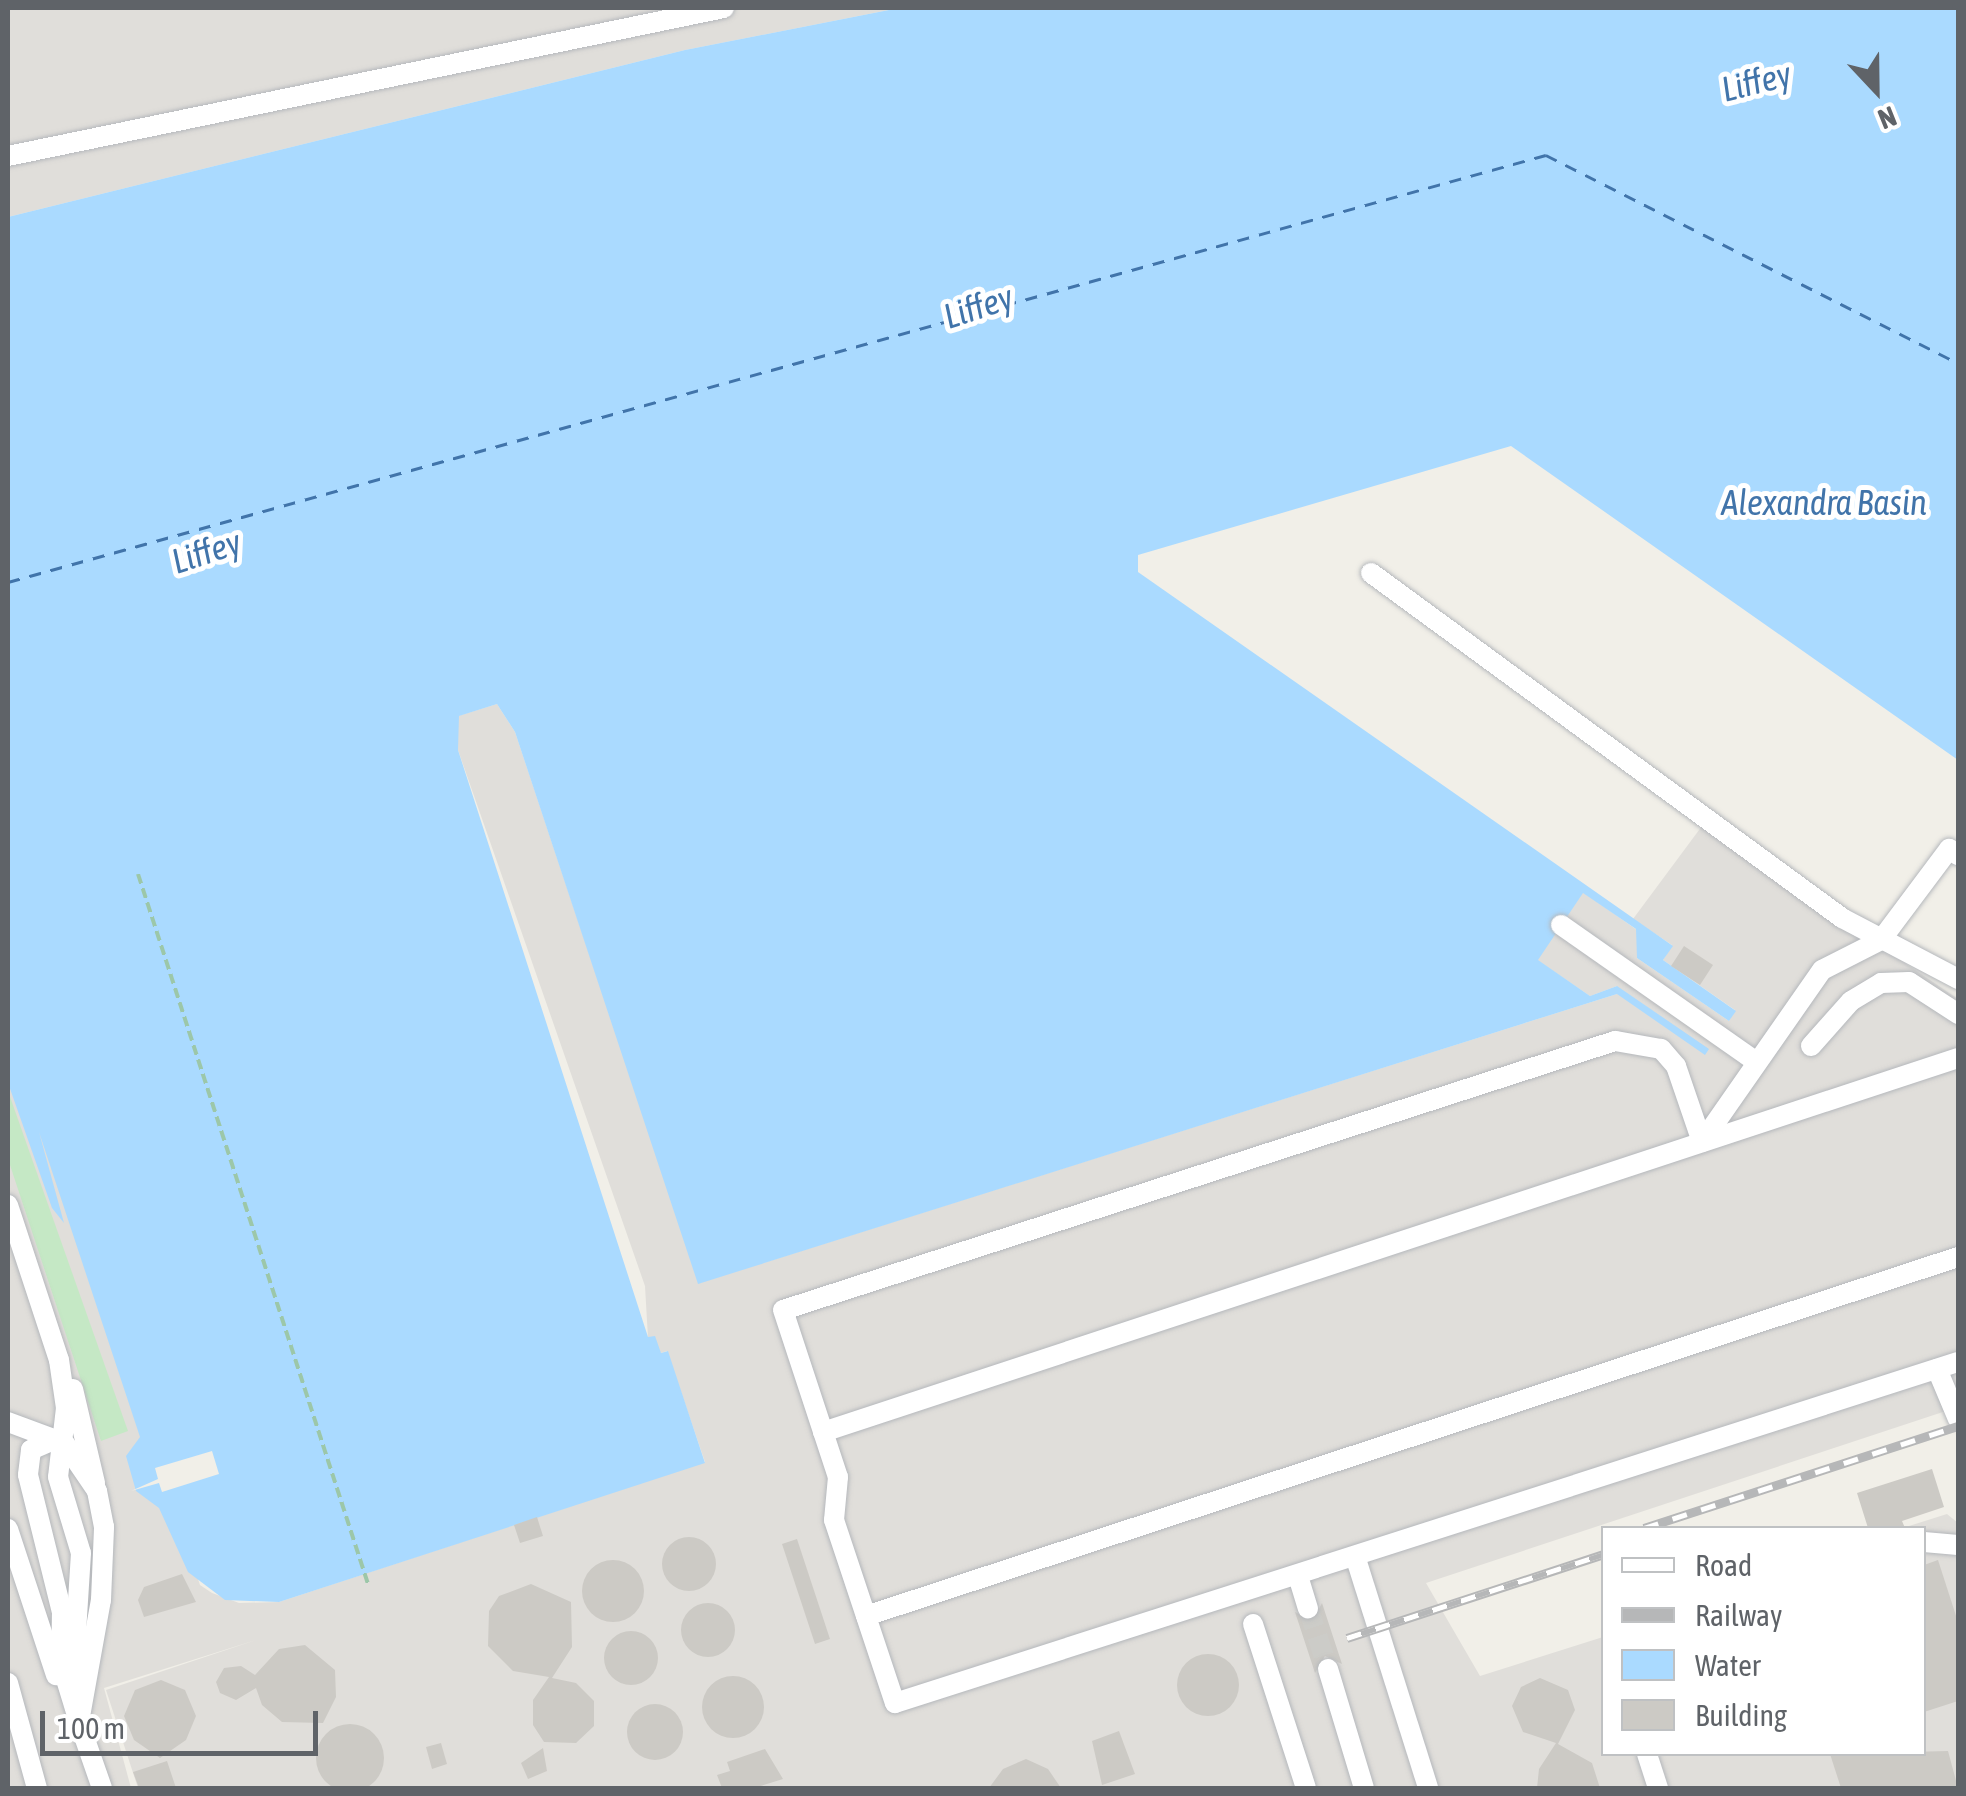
<!DOCTYPE html>
<html>
<head>
<meta charset="utf-8">
<style>
	body { margin:0 }
	#map { position:relative; width:1966px; height:1796px; overflow:hidden; background:#f1efe8; font-family:"Asap Condensed",sans-serif }
	div>[style] { position:absolute }
	.industrial>* { inset:0; background:#e0deda }
	.green>* { inset:0; background:#c5e8c5 }
	.water>* { inset:0; background:#aadaff }
	.pier>* { inset:0; background:#f1efe8 }
	.ferry>* { height:2.5px; margin-top:-1.25px; transform-origin:0; background:repeating-linear-gradient(90deg,#4174aa 0 12px,transparent 0 22px) }
	.building>* { inset:0; background:#cccac5 }
	.round { border-radius:50% }
	.minor-tunnel>* { height:20px; margin-top:-10px; transform-origin:0; background:repeating-linear-gradient(90deg,#ccccc8 0 20px,transparent 0 30px) }
	.path>* { height:4px; margin-top:-2px; transform-origin:0; background:repeating-linear-gradient(90deg,#9cc7a9 0 10px,transparent 0 15px) }
	.roads { filter:drop-shadow(0 0 2px #b5b8bc) drop-shadow(0 0 2px #b5b8bc) }
	.minor>* { height:20px; margin:-10px; padding:0 10px; transform-origin:10px; border-radius:10px; background:#fff }
	.rail>* { height:9px; margin-top:-4.5px; transform-origin:0; background:repeating-linear-gradient(90deg,#fff 0 15px,#b6b7b8 0 30px); box-sizing:border-box; border-block:2px solid #b6b7b8 }
	span { translate:-50% -50%; white-space:nowrap; text-align:center; line-height:1.15; -webkit-text-stroke:10px #fff; paint-order:stroke }
	.water-label { font-size:35px; color:#4174aa; font-style:italic }
	.frame { position:absolute; inset:0; border:10px solid #5f6368; pointer-events:none }
	.legend { position:absolute; left:1601px; top:1526px; width:325px; height:230px; box-sizing:border-box; background:#fff; border:2px solid #bfc1c3; margin:0; padding:12px 18px; list-style:none; font-size:30px; color:#5f6368 }
	.legend li { display:flex; align-items:center; gap:20px; height:50px }
	.legend b { width:50px; border:2px solid #bfc1c3 }
	.north { position:absolute; left:1826px; top:40px; width:100px; height:100px; -webkit-text-stroke:8px #fff; paint-order:stroke; rotate:158deg; font-size:28px; font-weight:700; line-height:40px; text-align:center; color:#5f6368 }
	.north::after { content:''; display:block; margin:auto; width:35px; height:45px; background:#5f6368; clip-path:polygon(50% 0,100% 100%,50% 72%,0 100%) }
	.scale { position:absolute; left:40px; top:1711px; width:278px; height:45px; box-sizing:border-box; border:5px solid #5f6368; border-top:0; padding-left:12px; font-size:30px; line-height:35px; white-space:nowrap; color:#5f6368; -webkit-text-stroke:8px #fff; paint-order:stroke }
</style>
</head>
<body>
<div id="map">
	<div class="industrial">
		<div style="clip-path:polygon(8px 8px,899px 8px,685px 50px,8px 217px)"></div>
		<div style="clip-path:polygon(497px 704px,515px 732px,699px 1283px,1617px 994px,1617px 986px,1590px 996px,1537px 960px,1583px 892px,1637px 930px,1637px 958px,1729px 1021px,1735px 1010px,1663px 960px,1672px 945px,1633px 919px,1702px 826px,1958px 999px,1958px 1407px,1426px 1583px,1480px 1676px,1603px 1637px,1604px 1754px,1924px 1754px,1924px 1528px,1909px 1526px,1947px 1514px,1958px 1523px,1958px 1788px,138px 1788px,106px 1690px,256px 1640px,104px 1688px,131px 1788px,8px 1788px,8px 1013px,200px 1585px,212px 1593px,239px 1603px,279px 1602px,705px 1462px,667px 1351px,661px 1353px,648px 1338px,645px 1286px,458px 750px,458px 716px)"></div>
	</div>
	<div class="green">
		<div style="clip-path:polygon(8px 1091px,128px 1431px,101px 1441px,8px 1159px)"></div>
	</div>
	<div class="water">
		<div style="clip-path:polygon(899px 8px,1958px 8px,1958px 760px,1511px 446px,1138px 555px,1138px 572px,1673px 946px,1663px 960px,1736px 1011px,1729px 1021px,1637px 958px,1636px 929px,1583px 893px,1538px 960px,1590px 996px,1617px 986px,1709px 1049px,1705px 1055px,1617px 994px,698px 1284px,515px 732px,497px 704px,459px 716px,458px 750px,648px 1337px,655px 1336px,661px 1353px,668px 1351px,705px 1463px,279px 1602px,225px 1600px,188px 1572px,159px 1508px,136px 1491px,126px 1456px,140px 1437px,39px 1132px,64px 1223px,52px 1208px,8px 1083px,8px 217px,685px 50px)"></div>
	</div>
	<div class="pier">
		<div style="clip-path:polygon(212px 1451px,219px 1474px,162px 1492px,159px 1483px,131px 1491px,158px 1479px,155px 1468px)"></div>
	</div>
	<div class="ferry">
		<div style="left:8px;top:582px;width:1596px;rotate:-15.52deg"></div>
		<div style="left:1546px;top:155px;width:462px;rotate:26.8deg"></div>
	</div>
	<div class="building">
		<div style="clip-path:polygon(1684px 946px,1713px 965px,1700px 985px,1671px 966px)"></div>
		<div style="clip-path:polygon(1932px 1469px,1944px 1507px,1902px 1521px,1905px 1528px,1868px 1528px,1857px 1493px)"></div>
		<div style="clip-path:polygon(537px 1517px,543px 1536px,520px 1543px,514px 1525px)"></div>
		<div class="round" style="left:662px;top:1537px;width:54px;height:54px"></div>
		<div style="clip-path:polygon(797px 1539px,830px 1639px,815px 1644px,782px 1544px)"></div>
		<div class="round" style="left:582px;top:1560px;width:62px;height:62px"></div>
		<div style="clip-path:polygon(1938px 1560px,1958px 1622px,1958px 1701px,1924px 1712px,1924px 1565px)"></div>
		<div style="clip-path:polygon(182px 1574px,196px 1602px,144px 1617px,138px 1600px,144px 1587px)"></div>
		<div style="clip-path:polygon(531px 1584px,571px 1602px,572px 1647px,552px 1678px,576px 1683px,594px 1701px,594px 1726px,576px 1743px,544px 1742px,533px 1725px,533px 1700px,549px 1677px,513px 1671px,488px 1646px,489px 1611px,499px 1596px)"></div>
		<div class="round" style="left:681px;top:1603px;width:54px;height:54px"></div>
		<div style="clip-path:polygon(1322px 1603px,1342px 1664px,1325px 1656px,1315px 1673px,1295px 1612px,1313px 1621px)"></div>
		<div class="round" style="left:604px;top:1631px;width:54px;height:54px"></div>
		<div style="clip-path:polygon(305px 1645px,335px 1670px,336px 1697px,323px 1723px,282px 1722px,262px 1705px,256px 1688px,236px 1700px,220px 1693px,216px 1682px,224px 1668px,241px 1666px,255px 1675px,279px 1649px)"></div>
		<div class="round" style="left:1177px;top:1654px;width:62px;height:62px"></div>
		<div class="round" style="left:702px;top:1676px;width:62px;height:62px"></div>
		<div style="clip-path:polygon(1540px 1678px,1568px 1690px,1575px 1710px,1558px 1744px,1592px 1763px,1600px 1788px,1537px 1788px,1539px 1769px,1556px 1743px,1523px 1732px,1512px 1706px,1521px 1687px)"></div>
		<div style="clip-path:polygon(161px 1680px,185px 1690px,196px 1716px,186px 1740px,160px 1758px,134px 1740px,124px 1716px,135px 1690px)"></div>
		<div class="round" style="left:627px;top:1704px;width:56px;height:56px"></div>
		<div class="round" style="left:316px;top:1724px;width:68px;height:68px"></div>
		<div style="clip-path:polygon(1119px 1731px,1135px 1774px,1102px 1785px,1092px 1741px)"></div>
		<div style="clip-path:polygon(441px 1743px,447px 1764px,432px 1769px,426px 1747px)"></div>
		<div style="clip-path:polygon(543px 1748px,547px 1771px,528px 1779px,521px 1763px)"></div>
		<div style="clip-path:polygon(765px 1749px,783px 1779px,754px 1788px,722px 1788px,717px 1775px,730px 1771px,727px 1762px)"></div>
		<div style="clip-path:polygon(1948px 1751px,1958px 1788px,1841px 1788px,1830px 1754px)"></div>
		<div style="clip-path:polygon(1026px 1759px,1048px 1769px,1061px 1788px,989px 1788px,1003px 1769px)"></div>
		<div style="clip-path:polygon(167px 1761px,176px 1788px,139px 1788px,133px 1772px)"></div>
	</div>
	<div class="minor-tunnel">
		<div style="left:1308px;top:1608px;width:64px;rotate:71.8deg"></div>
	</div>
	<div class="path">
		<div style="left:138px;top:874px;width:746px;rotate:72.05deg"></div>
	</div>
	<div class="roads">
		<div class="minor">
			<div style="left:8px;top:156px;width:731px;rotate:-11.68deg"></div>
			<div style="left:1371px;top:573px;width:584px;rotate:36.22deg"></div>
			<div style="left:1842px;top:918px;width:131px;rotate:27.7deg"></div>
			<div style="left:1561px;top:925px;width:239px;rotate:35deg"></div>
			<div style="left:1811px;top:1046px;width:60px;rotate:-48.4deg"></div>
			<div style="left:1851px;top:1001px;width:35px;rotate:-31deg"></div>
			<div style="left:1881px;top:983px;width:28px;rotate:-2deg"></div>
			<div style="left:1909px;top:982px;width:59px;rotate:33.1deg"></div>
			<div style="left:1702px;top:1142px;width:80px;rotate:-108.9deg"></div>
			<div style="left:1676px;top:1066px;width:23px;rotate:-131deg"></div>
			<div style="left:1661px;top:1049px;width:47px;rotate:-170.1deg"></div>
			<div style="left:1615px;top:1041px;width:874px;rotate:162.08deg"></div>
			<div style="left:783px;top:1310px;width:176px;rotate:71.8deg"></div>
			<div style="left:838px;top:1477px;width:43px;rotate:95.3deg"></div>
			<div style="left:834px;top:1520px;width:193px;rotate:71.6deg"></div>
			<div style="left:895px;top:1703px;width:1116px;rotate:-17.79deg"></div>
			<div style="left:1702px;top:1142px;width:210px;rotate:-55.1deg"></div>
			<div style="left:1822px;top:970px;width:66px;rotate:-27deg"></div>
			<div style="left:1881px;top:940px;width:114px;rotate:-53.2deg"></div>
			<div style="left:1949px;top:849px;width:11px;rotate:34deg"></div>
			<div style="left:8px;top:1205px;width:163px;rotate:71.8deg"></div>
			<div style="left:59px;top:1360px;width:49px;rotate:81.7deg"></div>
			<div style="left:66px;top:1408px;width:69px;rotate:96.6deg"></div>
			<div style="left:58px;top:1477px;width:79px;rotate:73.2deg"></div>
			<div style="left:81px;top:1553px;width:128px;rotate:93.6deg"></div>
			<div style="left:1937px;top:1369px;width:54px;rotate:67.2deg"></div>
			<div style="left:73px;top:1389px;width:97px;rotate:76.8deg"></div>
			<div style="left:8px;top:1422px;width:54px;rotate:20.4deg"></div>
			<div style="left:823px;top:1432px;width:1195px;rotate:-18.24deg"></div>
			<div style="left:8px;top:1529px;width:154px;rotate:71.8deg"></div>
			<div style="left:1924px;top:1542px;width:34px;rotate:5deg"></div>
			<div style="left:1356px;top:1559px;width:240px;rotate:72.5deg"></div>
			<div style="left:1298px;top:1576px;width:34px;rotate:73deg"></div>
			<div style="left:866px;top:1616px;width:1149px;rotate:-18.2deg"></div>
			<div style="left:1253px;top:1624px;width:172px;rotate:72.1deg"></div>
			<div style="left:1328px;top:1669px;width:124px;rotate:73.2deg"></div>
			<div style="left:8px;top:1683px;width:109px;rotate:74.6deg"></div>
			<div style="left:79px;top:1722px;width:124px;rotate:-79.8deg"></div>
			<div style="left:101px;top:1600px;width:73px;rotate:-87.6deg"></div>
			<div style="left:104px;top:1527px;width:37px;rotate:-101deg"></div>
			<div style="left:97px;top:1491px;width:57px;rotate:-124.2deg"></div>
			<div style="left:65px;top:1444px;width:14px;rotate:-168deg"></div>
			<div style="left:51px;top:1441px;width:22px;rotate:156deg"></div>
			<div style="left:31px;top:1450px;width:25px;rotate:97deg"></div>
			<div style="left:28px;top:1475px;width:141px;rotate:76.1deg"></div>
			<div style="left:62px;top:1612px;width:51px;rotate:91.1deg"></div>
			<div style="left:61px;top:1663px;width:62px;rotate:73deg"></div>
			<div style="left:79px;top:1722px;width:70px;rotate:70.8deg"></div>
			<div style="left:1647px;top:1754px;width:36px;rotate:72deg"></div>
		</div>
	</div>
	<div class="rail">
		<div style="left:1644px;top:1528px;width:330px;rotate:-18deg"></div>
		<div style="left:1347px;top:1638px;width:270px;rotate:-18.1deg"></div>
	</div>
	<div class="water-label">
		<span style="left:1756px;top:81px;rotate:-14deg">Liffey</span>
		<span style="left:978px;top:306px;rotate:-18deg">Liffey</span>
		<span style="left:1824px;top:502px">Alexandra Basin</span>
		<span style="left:206px;top:551px;rotate:-18deg">Liffey</span>
	</div>
	<div class="frame"></div>
	<ul class="legend">
	<li><b style="height:12px;background:#fff"></b>Road</li>
	<li><b style="height:12px;background:#b6b7b8"></b>Railway</li>
	<li><b style="height:28px;background:#aadaff"></b>Water</li>
	<li><b style="height:28px;background:#cccac5"></b>Building</li>
	</ul>
	<div class="north">N</div>
	<div class="scale">100 m</div>
</div>
</body>
</html>
